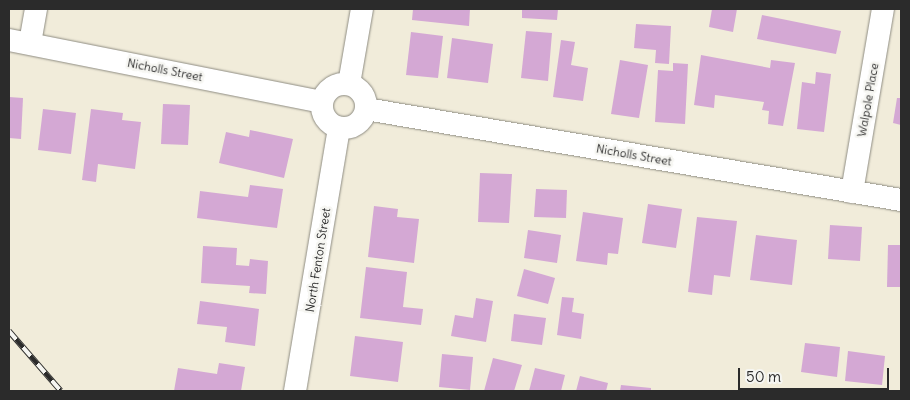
<!DOCTYPE html>
<html>
<head>
<meta charset="utf-8">
<style>
	body { margin:0 }
	#map { position:relative; width:910px; height:400px; overflow:hidden; background:#f1ecda; font-family:Delius,sans-serif }
	div>[style] { position:absolute }
	.building>* { inset:0; background:#d4a8d4 }
	.roads { filter:drop-shadow(0 0 1px #8e8c82) drop-shadow(0 0 1px #8e8c82) }
	.minor>* { height:22px; margin:-11px; padding:0 11px; transform-origin:11px; border-radius:11px; background:#fff }
	.minor>.ring { margin:-11px; padding:0; box-sizing:content-box; background:none; border:22px solid #fff; border-radius:50% }
	.rail>* { height:5.5px; margin-top:-2.75px; transform-origin:0; background:repeating-linear-gradient(90deg,#f6f6f2 0 11px,#2b2b2b 0 22px); box-sizing:border-box; border-block:1px solid #2b2b2b }
	span { translate:-50% -50%; white-space:nowrap; text-align:center; line-height:1.15; -webkit-text-stroke:5px #f6f6f2; paint-order:stroke }
	.street-label { font-size:12px; color:#2b2b2b }
	.frame { position:absolute; inset:0; border:10px solid #2b2b2b; pointer-events:none }
	.scale { position:absolute; left:738px; top:368px; width:151px; height:22px; box-sizing:border-box; border:2px solid #2b2b2b; border-top:0; padding-left:6px; font-size:15px; line-height:18px; white-space:nowrap; color:#2b2b2b; -webkit-text-stroke:4px #f6f6f2; paint-order:stroke }
</style>
</head>
<body>
<div id="map">
	<div class="building">
		<div style="clip-path:polygon(413px 9px,470px 9px,469px 26px,412px 20px)"></div>
		<div style="clip-path:polygon(522px 9px,558px 9px,557px 20px,522px 18px)"></div>
		<div style="clip-path:polygon(712px 9px,737px 9px,733px 32px,709px 27px)"></div>
		<div style="clip-path:polygon(762px 15px,841px 31px,836px 54px,757px 39px)"></div>
		<div style="clip-path:polygon(636px 24px,671px 26px,669px 64px,655px 63px,656px 50px,634px 48px)"></div>
		<div style="clip-path:polygon(526px 31px,552px 33px,548px 81px,521px 78px)"></div>
		<div style="clip-path:polygon(411px 32px,443px 36px,438px 78px,406px 75px)"></div>
		<div style="clip-path:polygon(452px 38px,493px 44px,488px 83px,447px 78px)"></div>
		<div style="clip-path:polygon(561px 40px,575px 42px,571px 65px,588px 68px,583px 101px,553px 97px)"></div>
		<div style="clip-path:polygon(701px 55px,770px 68px,771px 60px,795px 63px,783px 126px,768px 124px,769px 111px,762px 110px,764px 102px,715px 95px,714px 108px,694px 105px)"></div>
		<div style="clip-path:polygon(620px 60px,648px 65px,639px 118px,611px 114px)"></div>
		<div style="clip-path:polygon(673px 63px,688px 64px,685px 124px,655px 122px,658px 70px,673px 71px)"></div>
		<div style="clip-path:polygon(816px 72px,831px 74px,824px 132px,797px 129px,802px 82px,815px 84px)"></div>
		<div style="clip-path:polygon(9px 97px,23px 98px,21px 139px,9px 138px)"></div>
		<div style="clip-path:polygon(897px 98px,901px 98px,901px 125px,893px 123px)"></div>
		<div style="clip-path:polygon(163px 104px,190px 105px,188px 145px,161px 144px)"></div>
		<div style="clip-path:polygon(43px 109px,76px 113px,71px 154px,38px 150px)"></div>
		<div style="clip-path:polygon(91px 109px,123px 113px,122px 120px,141px 122px,135px 169px,98px 164px,96px 182px,82px 180px)"></div>
		<div style="clip-path:polygon(250px 130px,293px 139px,284px 178px,219px 163px,226px 132px,249px 137px)"></div>
		<div style="clip-path:polygon(480px 173px,512px 174px,509px 223px,478px 222px)"></div>
		<div style="clip-path:polygon(250px 185px,283px 189px,277px 228px,197px 218px,200px 191px,248px 197px)"></div>
		<div style="clip-path:polygon(536px 189px,567px 190px,566px 218px,534px 217px)"></div>
		<div style="clip-path:polygon(648px 204px,682px 209px,676px 248px,642px 243px)"></div>
		<div style="clip-path:polygon(374px 206px,398px 209px,397px 217px,419px 219px,414px 263px,368px 257px)"></div>
		<div style="clip-path:polygon(583px 212px,623px 218px,618px 254px,608px 253px,607px 265px,576px 261px)"></div>
		<div style="clip-path:polygon(697px 217px,737px 221px,730px 277px,714px 275px,712px 295px,688px 292px)"></div>
		<div style="clip-path:polygon(830px 225px,862px 227px,860px 261px,828px 259px)"></div>
		<div style="clip-path:polygon(528px 230px,561px 235px,557px 263px,524px 258px)"></div>
		<div style="clip-path:polygon(756px 235px,797px 240px,792px 285px,750px 280px)"></div>
		<div style="clip-path:polygon(888px 245px,901px 245px,901px 287px,887px 287px)"></div>
		<div style="clip-path:polygon(203px 246px,237px 248px,236px 265px,249px 266px,250px 259px,268px 261px,266px 294px,249px 293px,250px 286px,201px 283px)"></div>
		<div style="clip-path:polygon(366px 267px,407px 272px,403px 307px,423px 309px,421px 325px,360px 318px)"></div>
		<div style="clip-path:polygon(524px 269px,555px 278px,548px 304px,517px 296px)"></div>
		<div style="clip-path:polygon(562px 297px,574px 298px,572px 312px,584px 314px,581px 339px,557px 335px)"></div>
		<div style="clip-path:polygon(476px 298px,493px 301px,486px 342px,451px 336px,455px 315px,473px 318px)"></div>
		<div style="clip-path:polygon(200px 301px,259px 309px,255px 346px,225px 342px,227px 327px,197px 324px)"></div>
		<div style="clip-path:polygon(514px 314px,546px 318px,542px 345px,511px 341px)"></div>
		<div style="clip-path:polygon(355px 336px,403px 342px,398px 382px,350px 376px)"></div>
		<div style="clip-path:polygon(805px 343px,840px 347px,837px 377px,801px 372px)"></div>
		<div style="clip-path:polygon(848px 351px,885px 356px,882px 385px,845px 381px)"></div>
		<div style="clip-path:polygon(442px 354px,473px 357px,470px 390px,439px 387px)"></div>
		<div style="clip-path:polygon(493px 358px,522px 365px,514px 391px,484px 391px)"></div>
		<div style="clip-path:polygon(219px 363px,245px 367px,241px 391px,174px 391px,178px 368px,217px 374px)"></div>
		<div style="clip-path:polygon(535px 368px,565px 375px,561px 391px,529px 391px)"></div>
		<div style="clip-path:polygon(580px 376px,608px 383px,606px 391px,576px 391px)"></div>
		<div style="clip-path:polygon(621px 385px,651px 388px,651px 391px,620px 391px)"></div>
	</div>
	<div class="roads">
		<div class="minor">
			<div style="left:9px;top:40px;width:319px;rotate:11.2deg"></div>
			<div style="left:30px;top:43px;width:35px;rotate:-80deg"></div>
			<div class="ring" style="left:322px;top:84px;width:22px;height:22px"></div>
			<div style="left:349px;top:84px;width:76px;rotate:-80.2deg"></div>
			<div style="left:366px;top:109px;width:543px;rotate:9.65deg"></div>
			<div style="left:852px;top:192px;width:186px;rotate:-80.4deg"></div>
			<div style="left:295px;top:391px;width:267px;rotate:-80.5deg"></div>
		</div>
	</div>
	<div class="rail">
		<div style="left:9px;top:331px;width:79px;rotate:49.1deg"></div>
	</div>
	<div class="street-label">
		<span style="left:165px;top:70px;rotate:11deg">Nicholls Street</span>
		<span style="left:868px;top:100px;rotate:-80deg">Walpole Place</span>
		<span style="left:634px;top:155px;rotate:10deg">Nicholls Street</span>
		<span style="left:318px;top:260px;rotate:-81deg">North Fenton Street</span>
	</div>
	<div class="frame"></div>
	<div class="scale">50 m</div>
</div>
</body>
</html>
